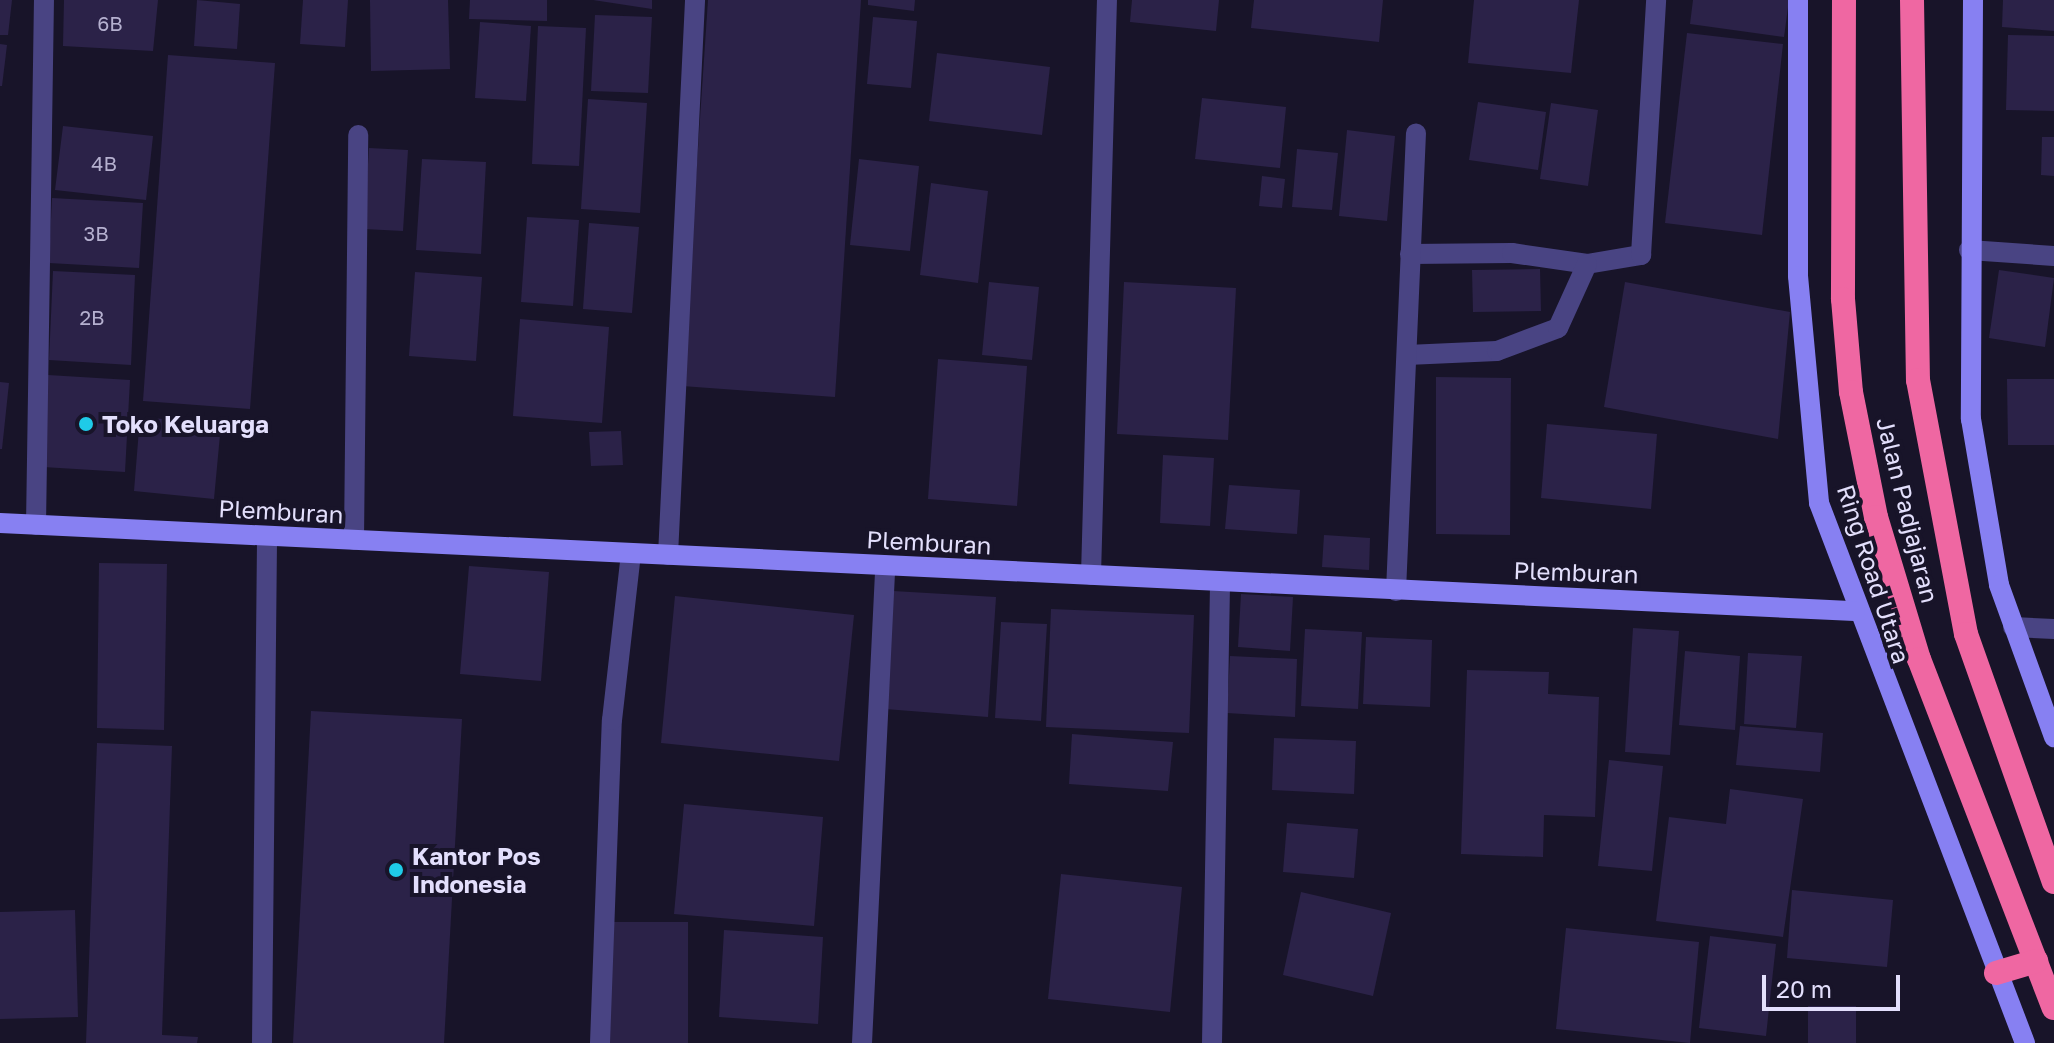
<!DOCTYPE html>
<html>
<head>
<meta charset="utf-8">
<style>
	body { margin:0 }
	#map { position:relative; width:2054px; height:1043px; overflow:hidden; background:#181429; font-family:"Golos Text",sans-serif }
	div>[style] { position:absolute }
	.building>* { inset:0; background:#2b2248 }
	.lane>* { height:20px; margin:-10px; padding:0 10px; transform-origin:10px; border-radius:10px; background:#494483 }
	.street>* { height:20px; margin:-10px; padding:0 10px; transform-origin:10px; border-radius:10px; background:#494483 }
	.secondary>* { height:20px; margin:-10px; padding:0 10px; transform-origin:10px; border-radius:10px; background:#8780f2 }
	.highway>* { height:24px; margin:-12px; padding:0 12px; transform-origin:12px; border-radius:12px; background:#ef67a2 }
	.dots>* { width:22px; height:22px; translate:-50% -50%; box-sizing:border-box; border:4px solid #181429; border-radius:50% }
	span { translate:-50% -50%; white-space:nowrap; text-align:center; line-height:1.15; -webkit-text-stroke:8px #181429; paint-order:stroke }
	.number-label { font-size:20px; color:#b5b0cf }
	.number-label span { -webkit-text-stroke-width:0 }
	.poi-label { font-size:24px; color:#e3dffc; font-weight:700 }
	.left { translate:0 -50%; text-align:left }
	.street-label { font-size:24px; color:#e3dffc }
	.scale { position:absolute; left:1762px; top:975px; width:138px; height:36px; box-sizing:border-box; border:4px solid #e3dffc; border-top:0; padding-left:10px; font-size:24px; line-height:28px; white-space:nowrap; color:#e3dffc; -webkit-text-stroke:6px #181429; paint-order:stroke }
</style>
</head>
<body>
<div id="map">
	<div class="building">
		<div style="clip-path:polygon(0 0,12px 0,8px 35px,0 35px)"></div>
		<div style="clip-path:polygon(64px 0,158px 0,153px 51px,63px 46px)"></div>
		<div style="clip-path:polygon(197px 0,240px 4px,237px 49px,194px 46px)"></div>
		<div style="clip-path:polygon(303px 0,348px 0,345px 47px,300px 44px)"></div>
		<div style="clip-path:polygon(370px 0,448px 0,450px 69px,371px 71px)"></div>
		<div style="clip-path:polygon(470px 0,547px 0,547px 21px,469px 19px)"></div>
		<div style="clip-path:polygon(593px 0,652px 0,652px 9px)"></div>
		<div style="clip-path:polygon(708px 0,861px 0,835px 397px,682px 386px)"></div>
		<div style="clip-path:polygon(868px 0,915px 0,914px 11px,868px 5px)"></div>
		<div style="clip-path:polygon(1132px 0,1219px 0,1216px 31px,1130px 22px)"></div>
		<div style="clip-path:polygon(1254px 0,1383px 0,1379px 42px,1251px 28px)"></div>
		<div style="clip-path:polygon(1474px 0,1579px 0,1571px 73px,1468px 63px)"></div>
		<div style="clip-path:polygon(1693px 0,1789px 0,1784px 37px,1690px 24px)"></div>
		<div style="clip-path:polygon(2003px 0,2054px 0,2054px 31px,2002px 27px)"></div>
		<div style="clip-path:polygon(595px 15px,652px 17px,648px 93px,591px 91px)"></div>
		<div style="clip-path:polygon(873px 17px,917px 21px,911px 88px,867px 84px)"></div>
		<div style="clip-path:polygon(480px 22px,531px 26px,526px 101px,475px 98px)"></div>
		<div style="clip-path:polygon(538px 26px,586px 28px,579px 166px,532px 164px)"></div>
		<div style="clip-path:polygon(1687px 33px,1783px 44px,1762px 235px,1665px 223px)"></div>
		<div style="clip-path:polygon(2008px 35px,2054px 36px,2054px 111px,2006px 110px)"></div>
		<div style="clip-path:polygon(0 44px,7px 45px,2px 86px,0 86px)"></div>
		<div style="clip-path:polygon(937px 53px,1050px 67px,1042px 135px,929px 121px)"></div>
		<div style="clip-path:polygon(168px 55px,275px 63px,250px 409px,143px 401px)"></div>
		<div style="clip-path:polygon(1202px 98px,1286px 107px,1280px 168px,1195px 159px)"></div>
		<div style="clip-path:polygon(588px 99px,647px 103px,640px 213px,581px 209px)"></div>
		<div style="clip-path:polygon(1478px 102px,1546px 112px,1538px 170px,1469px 160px)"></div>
		<div style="clip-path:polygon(1551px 103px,1598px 110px,1588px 186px,1540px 179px)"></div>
		<div style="clip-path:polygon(63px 126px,153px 136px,146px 200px,55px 190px)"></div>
		<div style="clip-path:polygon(1347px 130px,1395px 136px,1387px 221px,1339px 216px)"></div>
		<div style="clip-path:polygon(2042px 137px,2054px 137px,2054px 176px,2041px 175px)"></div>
		<div style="clip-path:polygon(369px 148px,408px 150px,403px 231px,364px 229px)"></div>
		<div style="clip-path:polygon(1297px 149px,1338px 153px,1332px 210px,1292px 207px)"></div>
		<div style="clip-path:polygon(422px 159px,486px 162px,481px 254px,416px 250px)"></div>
		<div style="clip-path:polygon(859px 159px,919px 166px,910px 251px,850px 245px)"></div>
		<div style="clip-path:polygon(1262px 176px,1285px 179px,1282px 208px,1259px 206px)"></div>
		<div style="clip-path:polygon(931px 183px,988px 191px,978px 283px,920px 275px)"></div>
		<div style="clip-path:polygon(52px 198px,143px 203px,139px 268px,49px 263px)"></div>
		<div style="clip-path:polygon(527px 217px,579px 220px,573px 306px,521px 302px)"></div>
		<div style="clip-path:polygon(589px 223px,639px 227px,632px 313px,583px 309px)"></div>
		<div style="clip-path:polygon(1540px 269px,1541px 311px,1473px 312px,1472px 270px)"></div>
		<div style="clip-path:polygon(1999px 270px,2054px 278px,2045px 347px,1989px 338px)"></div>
		<div style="clip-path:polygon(53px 271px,135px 275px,131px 365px,49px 360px)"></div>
		<div style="clip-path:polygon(415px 272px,482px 277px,476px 361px,409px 356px)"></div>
		<div style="clip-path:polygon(989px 282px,1039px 287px,1032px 360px,982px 355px)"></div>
		<div style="clip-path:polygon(1124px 282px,1236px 288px,1228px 440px,1117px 434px)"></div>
		<div style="clip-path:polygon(1625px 282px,1790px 312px,1778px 439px,1604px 407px)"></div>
		<div style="clip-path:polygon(520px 319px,609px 327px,602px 423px,513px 416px)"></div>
		<div style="clip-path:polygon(938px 359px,1027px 366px,1017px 506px,928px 499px)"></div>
		<div style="clip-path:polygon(48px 375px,130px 380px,125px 472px,43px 467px)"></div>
		<div style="clip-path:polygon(1436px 377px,1511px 378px,1510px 535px,1436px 534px)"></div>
		<div style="clip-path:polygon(2007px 379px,2054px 379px,2054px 445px,2008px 445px)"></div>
		<div style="clip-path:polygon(0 382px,9px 383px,2px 449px,0 449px)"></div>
		<div style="clip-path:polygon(140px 417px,221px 424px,214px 499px,134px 491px)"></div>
		<div style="clip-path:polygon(1547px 424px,1657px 434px,1651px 509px,1541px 498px)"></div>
		<div style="clip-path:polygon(621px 431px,623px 465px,591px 466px,589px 432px)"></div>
		<div style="clip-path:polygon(1163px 455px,1214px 458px,1210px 526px,1160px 523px)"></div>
		<div style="clip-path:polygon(1229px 485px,1300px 490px,1297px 534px,1225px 529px)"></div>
		<div style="clip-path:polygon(1324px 535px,1370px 538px,1369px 570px,1322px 567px)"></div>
		<div style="clip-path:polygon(99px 563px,167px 564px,164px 730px,97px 728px)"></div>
		<div style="clip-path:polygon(469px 566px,549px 572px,541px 681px,460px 674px)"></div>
		<div style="clip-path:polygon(893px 591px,996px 597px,988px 717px,885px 709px)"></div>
		<div style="clip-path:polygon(1241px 594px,1293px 597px,1290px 651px,1238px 647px)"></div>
		<div style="clip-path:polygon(675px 596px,854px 615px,839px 761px,661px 743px)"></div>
		<div style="clip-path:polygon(1051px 609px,1194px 615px,1189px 733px,1046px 727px)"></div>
		<div style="clip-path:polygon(1001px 622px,1047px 624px,1041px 721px,995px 718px)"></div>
		<div style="clip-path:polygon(1633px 628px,1679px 631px,1670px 755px,1625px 752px)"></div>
		<div style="clip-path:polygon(1305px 629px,1362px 632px,1358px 709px,1301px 706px)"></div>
		<div style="clip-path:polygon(1366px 637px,1432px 640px,1430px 707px,1363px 704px)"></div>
		<div style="clip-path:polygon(1685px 651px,1740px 656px,1735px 730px,1679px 725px)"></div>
		<div style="clip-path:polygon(1748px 653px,1802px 656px,1796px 728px,1744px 724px)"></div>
		<div style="clip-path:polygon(1230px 656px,1297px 659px,1295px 717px,1227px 713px)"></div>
		<div style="clip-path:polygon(1467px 670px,1549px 672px,1548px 694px,1599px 697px,1595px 817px,1544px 815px,1543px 857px,1461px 854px)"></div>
		<div style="clip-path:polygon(311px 711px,462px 719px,444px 1043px,293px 1043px)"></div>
		<div style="clip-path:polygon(1740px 726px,1823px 733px,1820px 772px,1736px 765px)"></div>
		<div style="clip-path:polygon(1072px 734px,1173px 742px,1168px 791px,1069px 784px)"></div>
		<div style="clip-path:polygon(1274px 738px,1356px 741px,1354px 794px,1272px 790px)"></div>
		<div style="clip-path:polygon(97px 743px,172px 746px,162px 1035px,198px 1037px,197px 1043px,86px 1043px)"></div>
		<div style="clip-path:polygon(1609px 760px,1663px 766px,1652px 871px,1598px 866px)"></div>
		<div style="clip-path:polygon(1730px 789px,1803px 799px,1783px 937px,1656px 921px,1669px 817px,1726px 824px)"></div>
		<div style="clip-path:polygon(684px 804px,823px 817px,814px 926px,674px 914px)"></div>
		<div style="clip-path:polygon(1287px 823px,1358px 829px,1354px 878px,1283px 872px)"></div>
		<div style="clip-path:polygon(1061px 874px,1182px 887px,1170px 1012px,1048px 999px)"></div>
		<div style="clip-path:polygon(1792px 890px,1893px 900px,1887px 967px,1787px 958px)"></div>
		<div style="clip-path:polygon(1301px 892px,1391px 913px,1373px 996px,1283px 975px)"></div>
		<div style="clip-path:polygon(75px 910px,78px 1017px,0 1019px,0 912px)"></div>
		<div style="clip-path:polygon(607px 922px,688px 922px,688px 1043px,607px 1043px)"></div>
		<div style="clip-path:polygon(1566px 928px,1699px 942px,1690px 1043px,1556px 1029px)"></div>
		<div style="clip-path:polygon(724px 930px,823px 937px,818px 1024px,719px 1017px)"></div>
		<div style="clip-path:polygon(1710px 936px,1776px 944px,1766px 1036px,1699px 1028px)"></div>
		<div style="clip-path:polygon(1808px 1006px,1856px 1006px,1856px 1043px,1808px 1043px)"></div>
	</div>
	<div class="lane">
		<div style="left:354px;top:540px;width:405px;rotate:-89.4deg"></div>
		<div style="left:262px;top:1043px;width:507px;rotate:-89.43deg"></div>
	</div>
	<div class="street">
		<div style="left:1969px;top:250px;width:85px;rotate:4deg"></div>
		<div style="left:1410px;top:254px;width:102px;rotate:-0.6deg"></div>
		<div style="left:1512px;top:253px;width:76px;rotate:8.3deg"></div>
		<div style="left:1587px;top:264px;width:55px;rotate:-9.5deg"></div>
		<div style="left:1641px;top:255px;width:255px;rotate:-86.6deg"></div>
		<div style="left:1407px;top:355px;width:90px;rotate:-2.5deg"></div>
		<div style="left:1497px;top:351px;width:65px;rotate:-20.7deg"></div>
		<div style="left:1558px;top:328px;width:70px;rotate:-65.6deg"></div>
		<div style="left:36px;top:525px;width:525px;rotate:-89.13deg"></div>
		<div style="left:668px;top:555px;width:556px;rotate:-87.21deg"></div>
		<div style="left:1091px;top:575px;width:575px;rotate:-88.41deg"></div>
		<div style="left:1396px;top:591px;width:458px;rotate:-87.5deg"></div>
		<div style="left:2013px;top:627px;width:41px;rotate:2.8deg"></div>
		<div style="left:600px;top:1043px;width:323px;rotate:-87.9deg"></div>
		<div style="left:612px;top:720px;width:167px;rotate:-83.5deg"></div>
		<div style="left:862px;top:1043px;width:478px;rotate:-87.2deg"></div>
		<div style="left:1212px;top:1043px;width:461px;rotate:-89deg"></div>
	</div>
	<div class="secondary">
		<div style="left:1798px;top:0;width:276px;rotate:90deg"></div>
		<div style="left:1798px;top:276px;width:228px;rotate:84.7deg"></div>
		<div style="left:1819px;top:503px;width:578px;rotate:69.12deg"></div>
		<div style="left:1973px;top:0;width:419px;rotate:90.3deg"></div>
		<div style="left:1971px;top:419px;width:168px;rotate:80.4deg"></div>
		<div style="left:1999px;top:585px;width:162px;rotate:70.1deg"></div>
		<div style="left:0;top:523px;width:1857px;rotate:2.72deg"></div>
	</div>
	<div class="highway">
		<div style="left:1844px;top:0;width:299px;rotate:90.2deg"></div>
		<div style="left:1843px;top:299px;width:93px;rotate:85.1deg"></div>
		<div style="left:1851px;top:392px;width:127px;rotate:78.7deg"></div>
		<div style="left:1876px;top:517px;width:148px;rotate:73.2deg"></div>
		<div style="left:1919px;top:659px;width:374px;rotate:68.9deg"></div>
		<div style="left:1912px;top:0;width:380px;rotate:89.1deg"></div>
		<div style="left:1918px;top:380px;width:258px;rotate:79.3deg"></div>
		<div style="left:1966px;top:634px;width:263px;rotate:70.5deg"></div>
		<div style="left:1996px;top:973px;width:42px;rotate:-16.7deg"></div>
	</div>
	<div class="dots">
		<div style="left:86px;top:424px;background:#1fcbe8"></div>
		<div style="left:396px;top:870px;background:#1fcbe8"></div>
	</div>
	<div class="number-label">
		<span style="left:110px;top:23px">6B</span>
		<span style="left:104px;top:163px">4B</span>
		<span style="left:96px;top:233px">3B</span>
		<span style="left:92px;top:317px">2B</span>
	</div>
	<div class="poi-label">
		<span class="left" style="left:102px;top:424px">Toko Keluarga</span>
		<span class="left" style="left:412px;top:870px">Kantor Pos<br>Indonesia</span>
	</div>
	<div class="street-label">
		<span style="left:1908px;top:510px;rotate:76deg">Jalan Padjajaran</span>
		<span style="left:281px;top:511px;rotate:3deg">Plemburan</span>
		<span style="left:929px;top:542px;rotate:3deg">Plemburan</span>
		<span style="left:1576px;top:572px;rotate:2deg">Plemburan</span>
		<span style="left:1874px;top:574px;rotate:72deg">Ring Road Utara</span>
	</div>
	<div class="scale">20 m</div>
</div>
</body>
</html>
